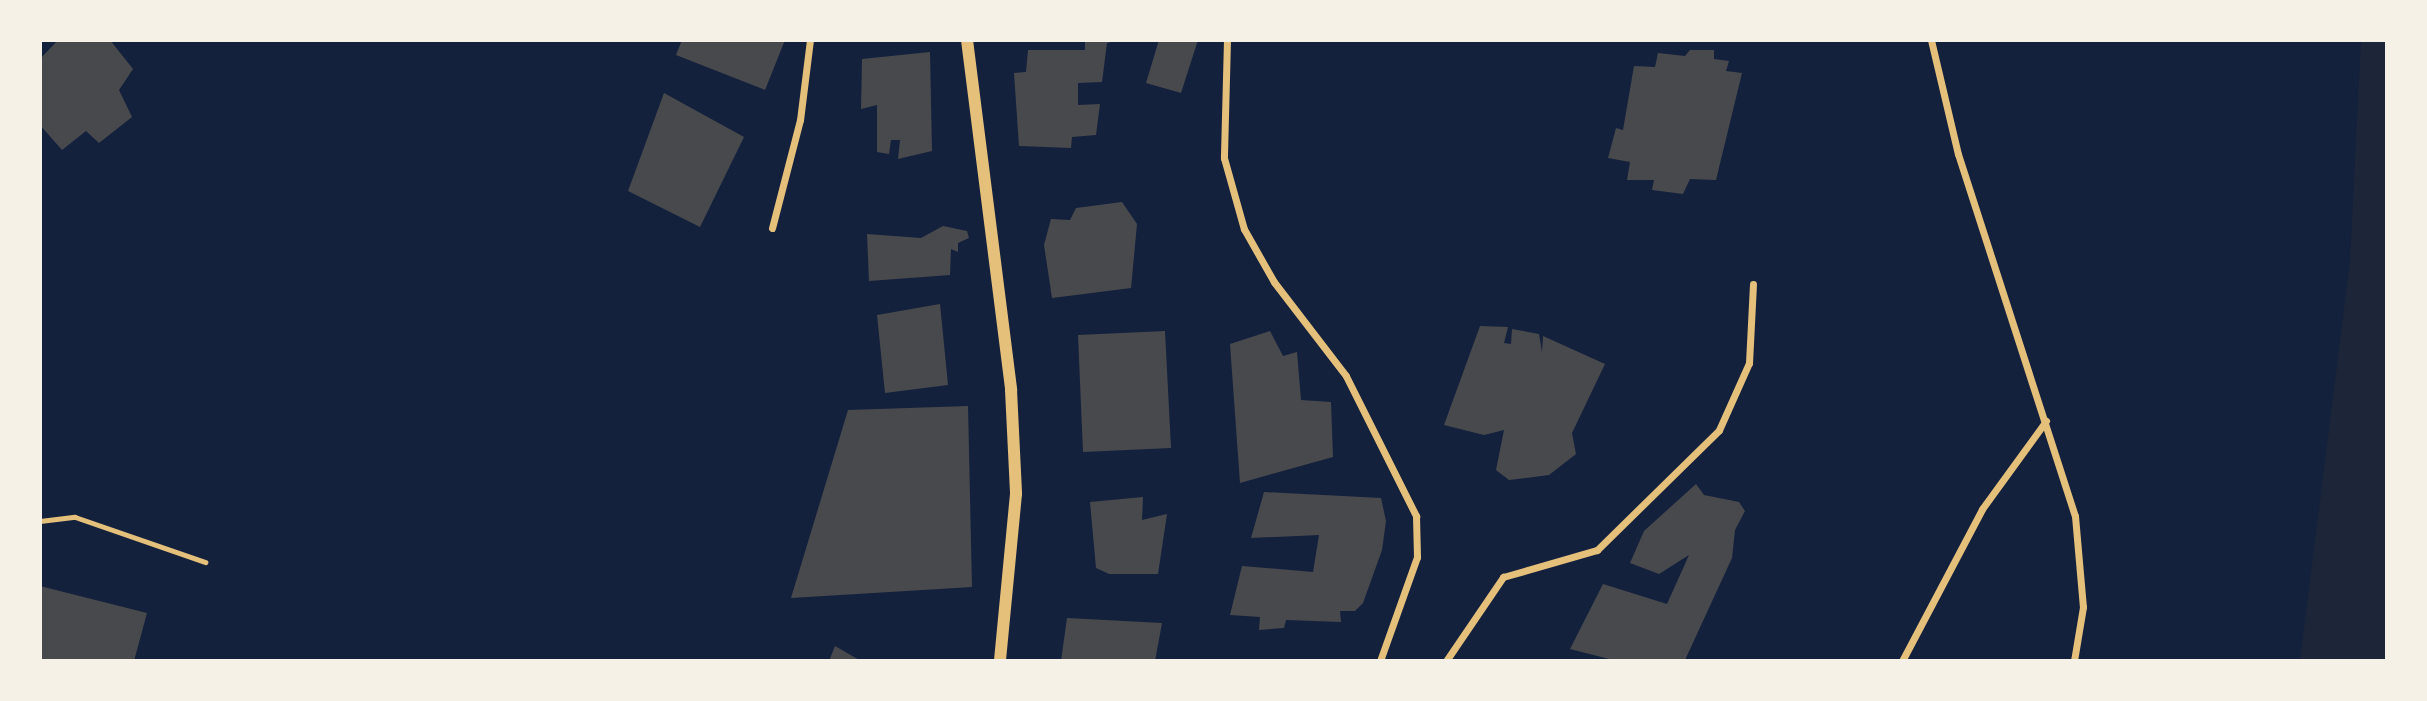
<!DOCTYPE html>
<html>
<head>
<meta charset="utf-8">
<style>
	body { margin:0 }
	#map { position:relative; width:2427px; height:701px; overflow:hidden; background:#14213d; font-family:"Source Sans 3",sans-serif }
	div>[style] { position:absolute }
	.green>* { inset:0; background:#1d2539 }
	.building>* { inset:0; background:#48494c }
	.service>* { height:5px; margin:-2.5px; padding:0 2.5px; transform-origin:2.5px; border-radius:2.5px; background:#e5c07b }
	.minor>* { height:7px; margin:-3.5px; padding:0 3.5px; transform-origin:3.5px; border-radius:3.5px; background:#e5c07b }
	.tertiary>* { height:12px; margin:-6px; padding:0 6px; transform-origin:6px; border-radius:6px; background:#e5c07b }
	span { translate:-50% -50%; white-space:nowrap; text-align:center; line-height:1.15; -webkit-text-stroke:5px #f6f1e7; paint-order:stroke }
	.frame { position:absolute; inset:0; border:42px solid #f6f1e7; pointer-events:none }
</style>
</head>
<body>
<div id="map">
	<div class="green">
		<div style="clip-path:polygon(2361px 40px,2387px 40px,2387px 661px,2300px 661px,2350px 262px)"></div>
	</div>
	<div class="building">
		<div style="clip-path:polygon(58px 40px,110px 40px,133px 69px,119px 90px,132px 117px,99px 143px,86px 131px,62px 150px,40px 125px,40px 59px)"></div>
		<div style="clip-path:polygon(682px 40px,785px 40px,765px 90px,676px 55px)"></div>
		<div style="clip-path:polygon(1085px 40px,1119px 40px,1107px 43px,1102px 82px,1078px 83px,1078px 105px,1100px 104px,1096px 135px,1072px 137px,1071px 148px,1019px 146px,1014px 73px,1026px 72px,1028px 50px,1085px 50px)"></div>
		<div style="clip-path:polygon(1159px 40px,1198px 40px,1181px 93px,1146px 83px)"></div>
		<div style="clip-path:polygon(1690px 50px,1714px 50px,1714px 59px,1729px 61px,1726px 71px,1742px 73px,1716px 180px,1690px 179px,1683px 194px,1652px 190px,1654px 180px,1627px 180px,1630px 162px,1608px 158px,1616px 128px,1623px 130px,1634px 66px,1655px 67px,1658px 53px,1685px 56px)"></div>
		<div style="clip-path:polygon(930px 52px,932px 151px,898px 159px,900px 140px,891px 140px,889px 154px,877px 152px,877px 105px,861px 109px,862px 59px)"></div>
		<div style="clip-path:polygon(664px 93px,744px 137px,700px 227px,628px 191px)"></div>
		<div style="clip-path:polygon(1122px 202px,1137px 224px,1131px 288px,1052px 298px,1044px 245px,1051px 219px,1070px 220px,1076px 208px)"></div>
		<div style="clip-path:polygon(943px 226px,967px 231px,969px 238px,958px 243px,958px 252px,951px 249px,950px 275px,869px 281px,867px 234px,921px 238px)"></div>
		<div style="clip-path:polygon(940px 304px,948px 385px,885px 393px,877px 315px)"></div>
		<div style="clip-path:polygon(1480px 326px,1508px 327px,1504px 343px,1511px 344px,1512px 329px,1539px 334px,1542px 352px,1543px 336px,1605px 364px,1572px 433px,1576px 454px,1549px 475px,1509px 480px,1496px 470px,1504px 430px,1484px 435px,1444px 425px)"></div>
		<div style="clip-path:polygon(1165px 331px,1171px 448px,1083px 452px,1078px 335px)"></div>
		<div style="clip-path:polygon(1270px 331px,1283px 356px,1297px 352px,1301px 400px,1331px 402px,1333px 457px,1240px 483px,1230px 344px)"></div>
		<div style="clip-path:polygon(968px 406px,972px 587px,791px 598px,848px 410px)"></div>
		<div style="clip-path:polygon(1696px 484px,1704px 495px,1739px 502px,1745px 511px,1735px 530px,1732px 558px,1685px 660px,1617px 661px,1570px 649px,1603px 584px,1667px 604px,1689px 555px,1659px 574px,1630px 563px,1644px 531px)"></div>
		<div style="clip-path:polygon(1264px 492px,1381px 498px,1386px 521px,1382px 550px,1363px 603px,1355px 611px,1340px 611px,1341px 622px,1286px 620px,1284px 628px,1259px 630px,1260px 617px,1230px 615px,1242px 566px,1313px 572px,1319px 535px,1251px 538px)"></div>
		<div style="clip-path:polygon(1143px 497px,1142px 520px,1167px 514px,1158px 574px,1109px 574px,1096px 568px,1090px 502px)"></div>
		<div style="clip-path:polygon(40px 586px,147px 613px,134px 661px,40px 661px)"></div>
		<div style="clip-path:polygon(1067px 618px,1162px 623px,1155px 661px,1061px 661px)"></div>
		<div style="clip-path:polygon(835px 646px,861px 661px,829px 661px)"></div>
	</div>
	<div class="service">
		<div style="left:40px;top:521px;width:35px;rotate:-7deg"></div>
		<div style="left:75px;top:517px;width:138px;rotate:19.1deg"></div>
	</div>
	<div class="minor">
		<div style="left:1227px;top:40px;width:118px;rotate:91.5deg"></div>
		<div style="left:1224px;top:158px;width:74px;rotate:74.3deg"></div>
		<div style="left:1244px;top:229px;width:61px;rotate:60.5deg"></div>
		<div style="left:1274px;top:282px;width:118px;rotate:52.5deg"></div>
		<div style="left:1346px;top:376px;width:157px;rotate:63.4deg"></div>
		<div style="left:1416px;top:516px;width:41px;rotate:88.6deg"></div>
		<div style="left:1417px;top:557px;width:110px;rotate:109.6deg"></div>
		<div style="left:1931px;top:40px;width:117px;rotate:76.7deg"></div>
		<div style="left:1958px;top:154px;width:380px;rotate:72.1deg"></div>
		<div style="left:2075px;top:516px;width:91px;rotate:85deg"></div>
		<div style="left:2083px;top:607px;width:55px;rotate:99.5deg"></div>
		<div style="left:772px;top:228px;width:112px;rotate:-75.5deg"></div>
		<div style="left:800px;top:120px;width:81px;rotate:-82.9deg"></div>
		<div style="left:1446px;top:661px;width:102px;rotate:-55.8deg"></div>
		<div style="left:1503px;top:577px;width:98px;rotate:-16deg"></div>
		<div style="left:1597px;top:550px;width:171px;rotate:-44.5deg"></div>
		<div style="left:1719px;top:430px;width:73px;rotate:-65.9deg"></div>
		<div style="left:1749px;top:363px;width:79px;rotate:-87.1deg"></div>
		<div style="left:1902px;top:661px;width:172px;rotate:-62.2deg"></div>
		<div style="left:1982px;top:509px;width:109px;rotate:-54deg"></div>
	</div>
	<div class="tertiary">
		<div style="left:967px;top:40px;width:353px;rotate:82.8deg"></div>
		<div style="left:1011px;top:390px;width:104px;rotate:87.2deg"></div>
		<div style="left:1016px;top:494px;width:168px;rotate:95.5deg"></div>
	</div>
	<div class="frame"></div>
</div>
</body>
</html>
